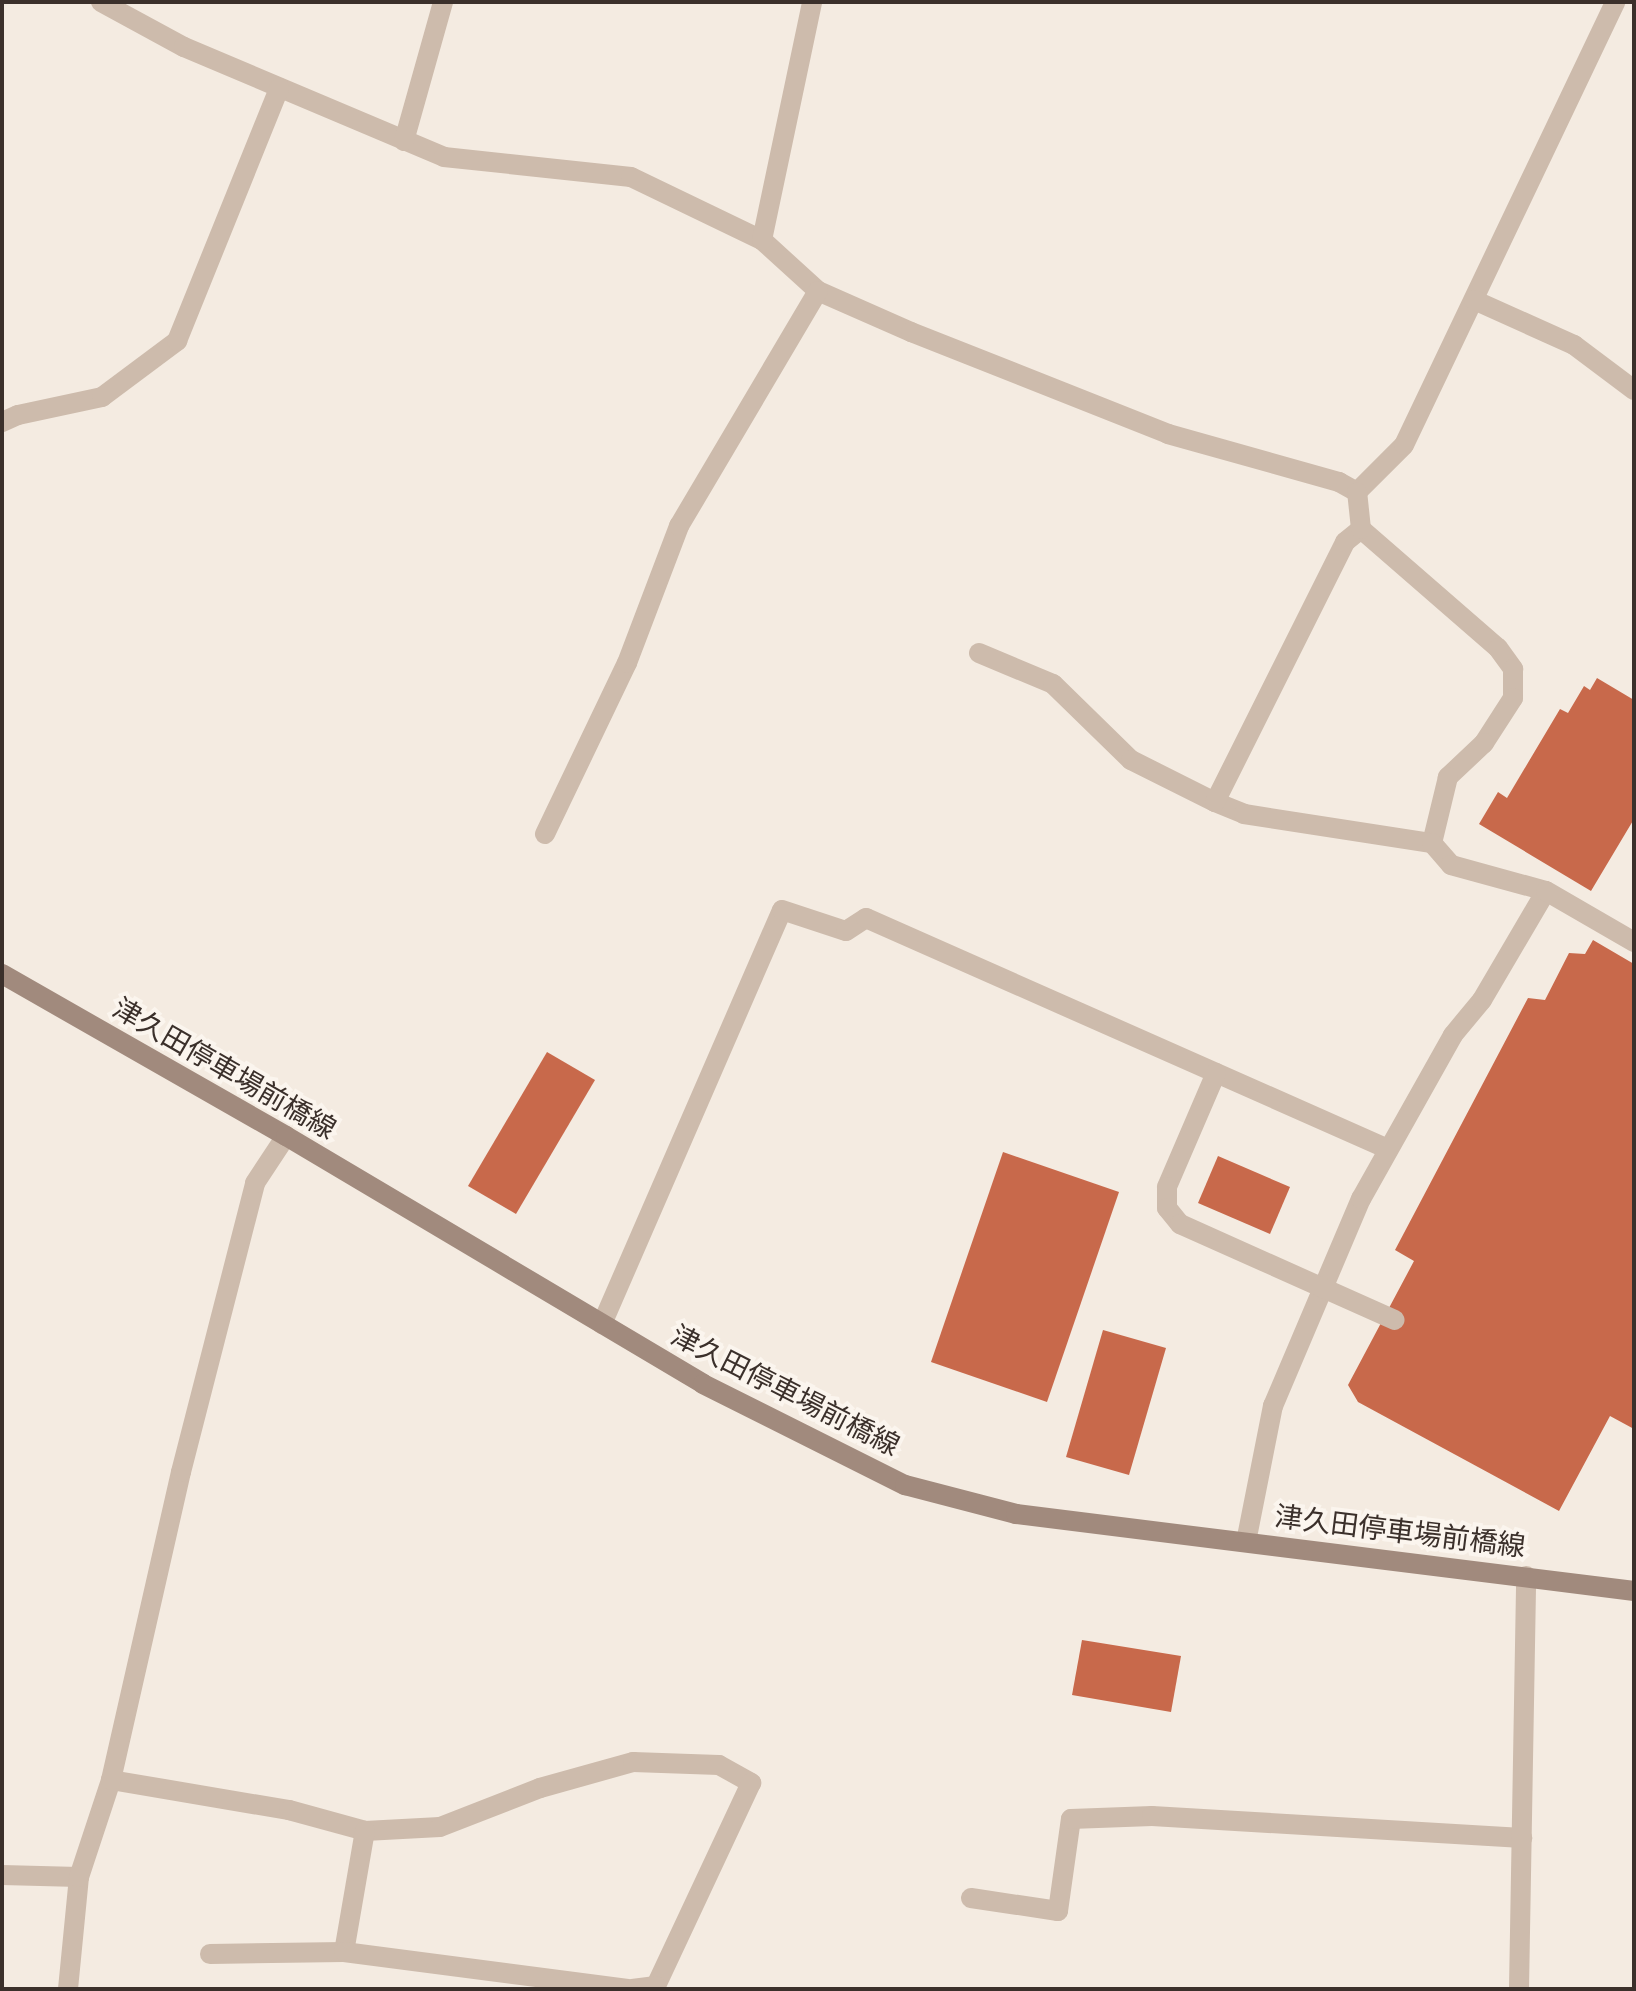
<!DOCTYPE html>
<html>
<head>
<meta charset="utf-8">
<style>
	body { margin:0 }
	#map { position:relative; width:1636px; height:1991px; overflow:hidden; background:#f4ebe1; font-family:"Nunito Sans","Noto Sans JP",sans-serif }
	div>[style] { position:absolute }
	.building>* { inset:0; background:#c8694b }
	.service>* { height:20px; margin:-10px; padding:0 10px; transform-origin:10px; border-radius:10px; background:#cdbbac }
	.minor>* { height:20px; margin:-10px; padding:0 10px; transform-origin:10px; border-radius:10px; background:#cdbbac }
	.secondary>* { height:20px; margin:-10px; padding:0 10px; transform-origin:10px; border-radius:10px; background:#a18a7d }
	.service-bridge>* { height:20px; margin:-10px; padding:0 10px; transform-origin:10px; border-radius:10px; background:#cdbbac }
	span { translate:-50% -50%; white-space:nowrap; text-align:center; line-height:1.15; -webkit-text-stroke:8px #fbf5ee; paint-order:stroke }
	.street-label { font-size:28px; color:#3b302b }
	.frame { position:absolute; inset:0; border:4px solid #3b302b; pointer-events:none }
</style>
</head>
<body>
<div id="map">
	<div class="building">
		<div style="clip-path:polygon(1597px 678px,1634px 700px,1634px 819px,1591px 891px,1479px 824px,1498px 792px,1507px 798px,1560px 709px,1568px 713px,1584px 686px,1590px 690px)"></div>
		<div style="clip-path:polygon(1593px 940px,1634px 964px,1634px 1429px,1610px 1416px,1559px 1511px,1358px 1402px,1348px 1385px,1414px 1261px,1395px 1250px,1528px 998px,1545px 1000px,1569px 953px,1585px 954px)"></div>
		<div style="clip-path:polygon(547px 1052px,595px 1080px,516px 1214px,468px 1186px)"></div>
		<div style="clip-path:polygon(1003px 1152px,1119px 1192px,1047px 1402px,931px 1362px)"></div>
		<div style="clip-path:polygon(1218px 1156px,1290px 1187px,1270px 1234px,1198px 1203px)"></div>
		<div style="clip-path:polygon(1103px 1330px,1166px 1348px,1129px 1475px,1066px 1457px)"></div>
		<div style="clip-path:polygon(1082px 1640px,1181px 1656px,1171px 1712px,1072px 1695px)"></div>
	</div>
	<div class="service">
		<div style="left:602px;top:1324px;width:451px;rotate:-66.5deg"></div>
		<div style="left:782px;top:910px;width:67px;rotate:18.2deg"></div>
		<div style="left:846px;top:931px;width:24px;rotate:-33deg"></div>
		<div style="left:866px;top:918px;width:571px;rotate:23.87deg"></div>
		<div style="left:1246px;top:1542px;width:139px;rotate:-78.8deg"></div>
		<div style="left:1273px;top:1406px;width:225px;rotate:-67deg"></div>
		<div style="left:1361px;top:1199px;width:188px;rotate:-60.7deg"></div>
		<div style="left:1453px;top:1035px;width:45px;rotate:-50.4deg"></div>
		<div style="left:1482px;top:1000px;width:126px;rotate:-59.6deg"></div>
		<div style="left:111px;top:1780px;width:181px;rotate:9.6deg"></div>
		<div style="left:289px;top:1810px;width:79px;rotate:15.4deg"></div>
		<div style="left:365px;top:1831px;width:75px;rotate:-3.1deg"></div>
		<div style="left:440px;top:1827px;width:107px;rotate:-21.3deg"></div>
		<div style="left:540px;top:1788px;width:97px;rotate:-15.6deg"></div>
		<div style="left:633px;top:1762px;width:86px;rotate:2deg"></div>
		<div style="left:719px;top:1765px;width:37px;rotate:29deg"></div>
		<div style="left:751px;top:1783px;width:224px;rotate:115.1deg"></div>
		<div style="left:656px;top:1986px;width:24px;rotate:173deg"></div>
		<div style="left:2px;top:1875px;width:77px;rotate:1.5deg"></div>
		<div style="left:344px;top:1952px;width:123px;rotate:-80.2deg"></div>
		<div style="left:210px;top:1954px;width:134px;rotate:-0.9deg"></div>
		<div style="left:344px;top:1952px;width:286px;rotate:7.4deg"></div>
	</div>
	<div class="minor">
		<div style="left:101px;top:2px;width:94px;rotate:28.5deg"></div>
		<div style="left:184px;top:47px;width:282px;rotate:22.9deg"></div>
		<div style="left:444px;top:157px;width:188px;rotate:6.1deg"></div>
		<div style="left:631px;top:177px;width:145px;rotate:25.7deg"></div>
		<div style="left:762px;top:240px;width:76px;rotate:42.3deg"></div>
		<div style="left:818px;top:291px;width:102px;rotate:23.8deg"></div>
		<div style="left:911px;top:332px;width:277px;rotate:21.6deg"></div>
		<div style="left:1168px;top:434px;width:178px;rotate:15.7deg"></div>
		<div style="left:1339px;top:482px;width:21px;rotate:29deg"></div>
		<div style="left:1357px;top:492px;width:66px;rotate:-45deg"></div>
		<div style="left:1404px;top:445px;width:491px;rotate:-64.5deg"></div>
		<div style="left:404px;top:141px;width:144px;rotate:-74.3deg"></div>
		<div style="left:762px;top:240px;width:243px;rotate:-78.1deg"></div>
		<div style="left:1474px;top:300px;width:110px;rotate:24.2deg"></div>
		<div style="left:1574px;top:345px;width:75px;rotate:36.9deg"></div>
		<div style="left:2px;top:422px;width:17px;rotate:-24deg"></div>
		<div style="left:18px;top:415px;width:86px;rotate:-12.1deg"></div>
		<div style="left:102px;top:397px;width:94px;rotate:-36.7deg"></div>
		<div style="left:177px;top:341px;width:273px;rotate:-68deg"></div>
		<div style="left:1361px;top:529px;width:181px;rotate:41deg"></div>
		<div style="left:1498px;top:648px;width:26px;rotate:54deg"></div>
		<div style="left:1513px;top:669px;width:29px;rotate:90deg"></div>
		<div style="left:1513px;top:698px;width:54px;rotate:122.8deg"></div>
		<div style="left:1484px;top:743px;width:50px;rotate:136.6deg"></div>
		<div style="left:1448px;top:777px;width:68px;rotate:103.6deg"></div>
		<div style="left:979px;top:653px;width:80px;rotate:22.7deg"></div>
		<div style="left:1053px;top:684px;width:109px;rotate:44.3deg"></div>
		<div style="left:1131px;top:760px;width:94px;rotate:26.6deg"></div>
		<div style="left:1215px;top:802px;width:31px;rotate:22deg"></div>
		<div style="left:1244px;top:814px;width:190px;rotate:8.8deg"></div>
		<div style="left:1432px;top:843px;width:29px;rotate:49deg"></div>
		<div style="left:1451px;top:865px;width:98px;rotate:15.3deg"></div>
		<div style="left:1546px;top:891px;width:102px;rotate:30.1deg"></div>
		<div style="left:1215px;top:802px;width:291px;rotate:-63.4deg"></div>
		<div style="left:1345px;top:542px;width:21px;rotate:-39deg"></div>
		<div style="left:1361px;top:529px;width:37px;rotate:-96deg"></div>
		<div style="left:545px;top:834px;width:190px;rotate:-64.4deg"></div>
		<div style="left:627px;top:663px;width:147px;rotate:-69.2deg"></div>
		<div style="left:679px;top:526px;width:273px;rotate:-59.4deg"></div>
		<div style="left:971px;top:1898px;width:88px;rotate:8.5deg"></div>
		<div style="left:1058px;top:1911px;width:93px;rotate:-82deg"></div>
		<div style="left:1071px;top:1819px;width:81px;rotate:-2.1deg"></div>
		<div style="left:1152px;top:1816px;width:371px;rotate:3.4deg"></div>
		<div style="left:68px;top:1989px;width:113px;rotate:-84.4deg"></div>
		<div style="left:79px;top:1877px;width:102px;rotate:-71.7deg"></div>
		<div style="left:111px;top:1780px;width:316px;rotate:-77.2deg"></div>
		<div style="left:181px;top:1472px;width:298px;rotate:-75.6deg"></div>
		<div style="left:255px;top:1183px;width:56px;rotate:-56.6deg"></div>
		<div style="left:1519px;top:1989px;width:413px;rotate:-89deg"></div>
	</div>
	<div class="secondary">
		<div style="left:2px;top:974px;width:327px;rotate:29.7deg"></div>
		<div style="left:286px;top:1136px;width:485px;rotate:30.7deg"></div>
		<div style="left:703px;top:1384px;width:226px;rotate:26.6deg"></div>
		<div style="left:905px;top:1485px;width:115px;rotate:14.6deg"></div>
		<div style="left:1016px;top:1514px;width:623px;rotate:7.1deg"></div>
	</div>
	<div class="service-bridge">
		<div style="left:1216px;top:1073px;width:124px;rotate:113.3deg"></div>
		<div style="left:1167px;top:1187px;width:21px;rotate:90deg"></div>
		<div style="left:1167px;top:1208px;width:21px;rotate:51deg"></div>
		<div style="left:1180px;top:1224px;width:235px;rotate:24.1deg"></div>
	</div>
	<div class="street-label">
		<span style="left:224px;top:1069px;rotate:30deg">津久田停車場前橋線</span>
		<span style="left:785px;top:1391px;rotate:27deg">津久田停車場前橋線</span>
		<span style="left:1400px;top:1532px;rotate:7deg">津久田停車場前橋線</span>
	</div>
	<div class="frame"></div>
</div>
</body>
</html>
